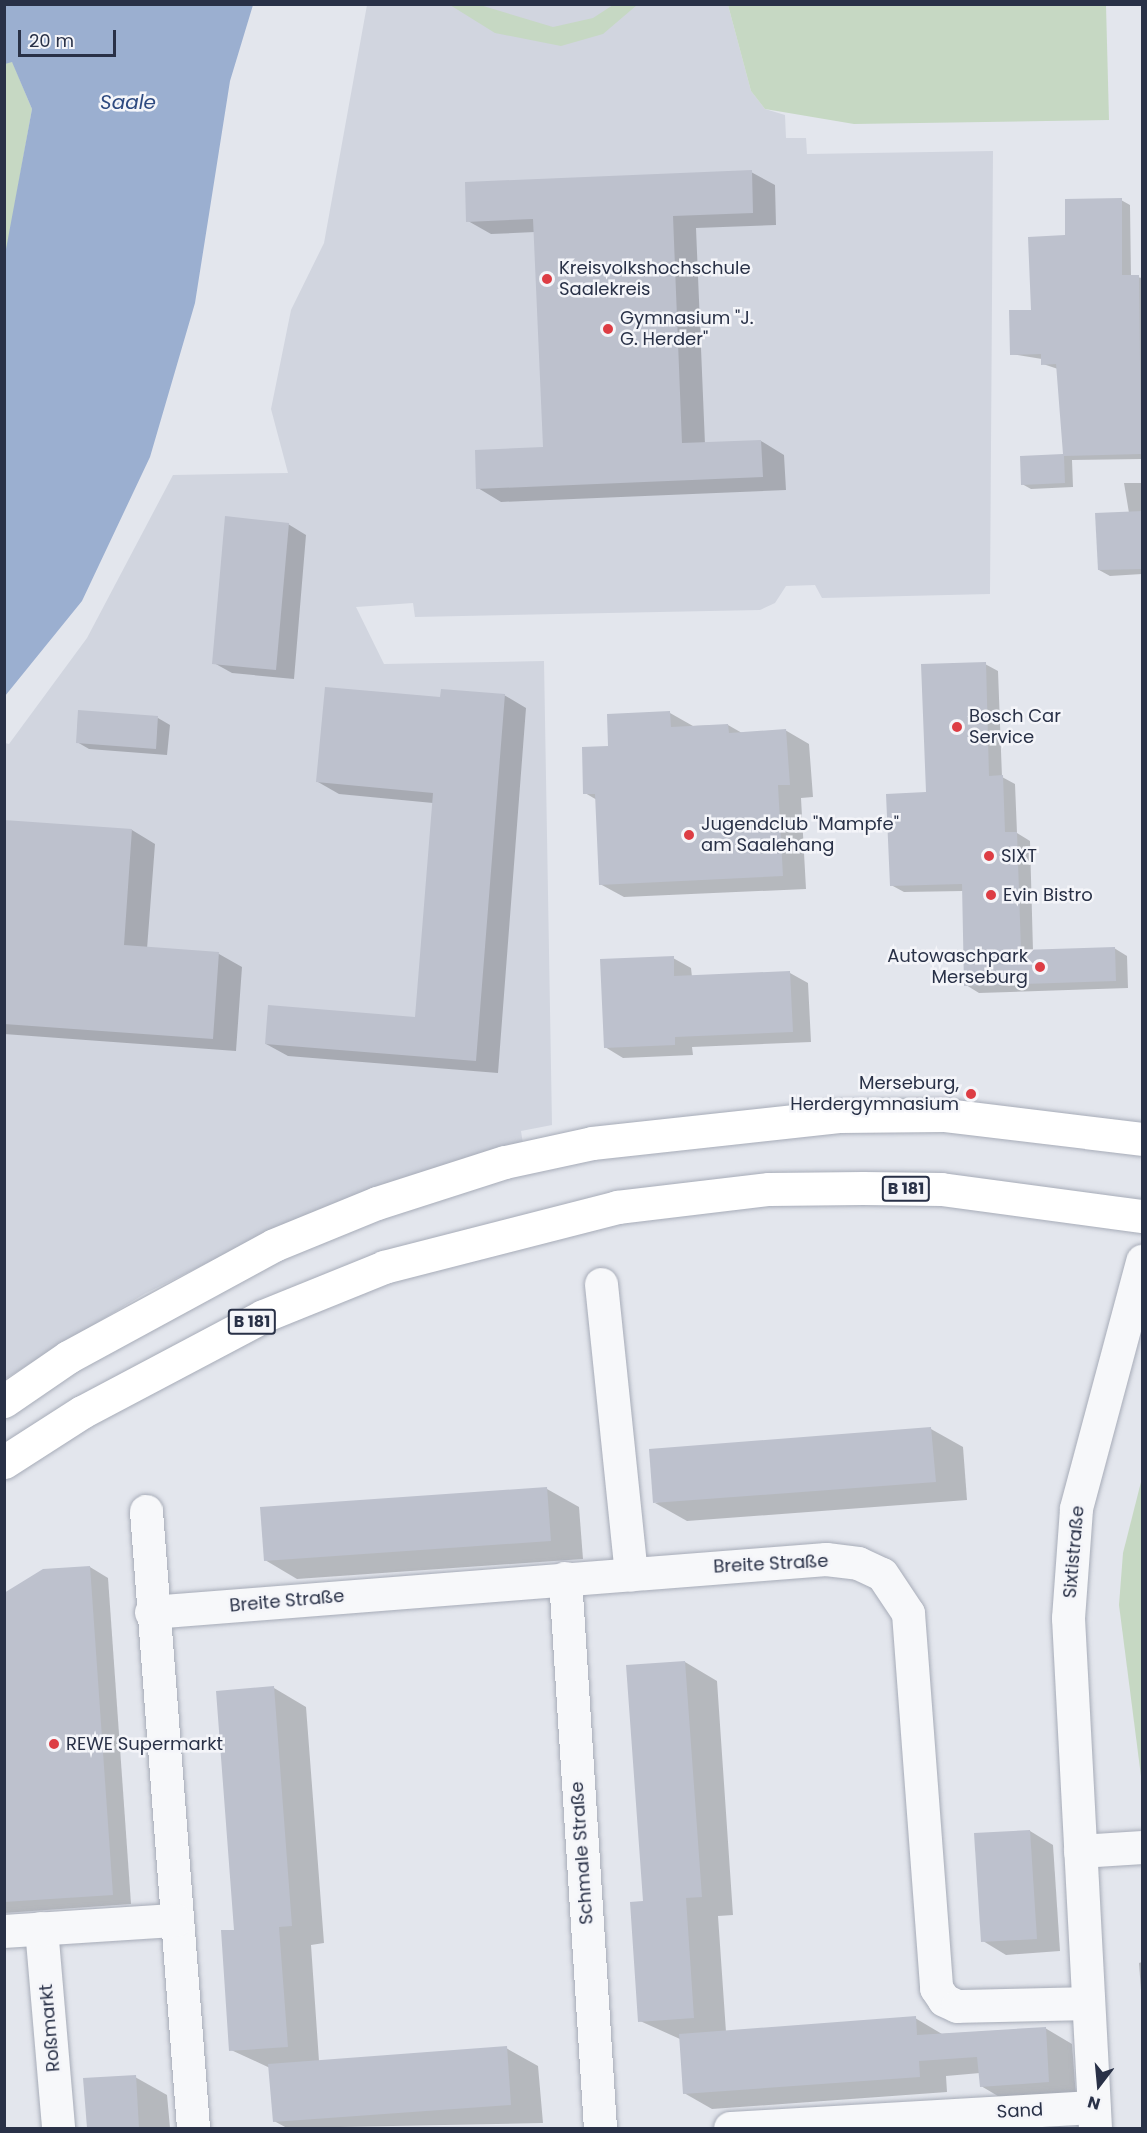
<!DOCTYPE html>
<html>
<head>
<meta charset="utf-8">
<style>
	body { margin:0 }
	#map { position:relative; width:1147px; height:2133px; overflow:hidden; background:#e3e6ed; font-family:Poppins,sans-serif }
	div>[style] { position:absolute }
	.built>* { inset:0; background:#d1d5df }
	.green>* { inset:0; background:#c6d8c3 }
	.water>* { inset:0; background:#9bafd0 }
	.shadow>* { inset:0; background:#0003 }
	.building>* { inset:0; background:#bdc1cd }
	.roads { filter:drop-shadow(0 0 2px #a7acb8) drop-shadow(0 0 2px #a7acb8) }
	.minor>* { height:33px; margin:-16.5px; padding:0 16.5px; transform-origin:16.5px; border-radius:16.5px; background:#f7f8fa }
	.major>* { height:33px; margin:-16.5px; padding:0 16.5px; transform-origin:16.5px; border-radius:16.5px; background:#fff }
	.dots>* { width:16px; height:16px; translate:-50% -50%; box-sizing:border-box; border:3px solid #f4f5f9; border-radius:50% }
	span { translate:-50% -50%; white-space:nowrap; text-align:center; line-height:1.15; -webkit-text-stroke:5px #f4f5f9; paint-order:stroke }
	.shield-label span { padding:2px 4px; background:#f4f5f9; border:2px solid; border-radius:4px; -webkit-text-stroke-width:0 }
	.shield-label { font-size:16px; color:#293147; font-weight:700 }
	.poi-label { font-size:18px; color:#293147 }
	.left { translate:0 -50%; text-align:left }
	.right { translate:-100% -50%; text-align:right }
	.street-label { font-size:18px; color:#293147 }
	.water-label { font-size:20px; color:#2e4a80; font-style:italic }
	.frame { position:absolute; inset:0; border:6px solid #293147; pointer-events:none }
	.north { position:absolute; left:1069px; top:2055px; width:60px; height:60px; -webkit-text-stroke:4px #f4f5f9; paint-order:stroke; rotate:196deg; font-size:16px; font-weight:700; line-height:24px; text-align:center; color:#293147 }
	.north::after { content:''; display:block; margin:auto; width:21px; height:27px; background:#293147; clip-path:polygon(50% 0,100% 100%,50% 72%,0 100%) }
	.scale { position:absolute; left:18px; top:30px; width:98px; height:27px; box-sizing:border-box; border:3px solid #293147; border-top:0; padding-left:8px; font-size:18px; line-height:21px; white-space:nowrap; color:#293147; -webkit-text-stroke:4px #f4f5f9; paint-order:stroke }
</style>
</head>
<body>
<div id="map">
	<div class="built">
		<div style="clip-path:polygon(367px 5px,728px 5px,751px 91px,765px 109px,785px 115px,786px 138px,806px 138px,807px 154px,993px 151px,990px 594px,822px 598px,815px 585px,786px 586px,775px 603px,760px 610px,415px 617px,413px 603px,356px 607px,384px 664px,544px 661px,552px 1125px,521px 1131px,523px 1144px,303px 1216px,144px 1294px,5px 1379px,5px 743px,9px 744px,87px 638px,173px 475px,288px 473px,271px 409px,291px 310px,324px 243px)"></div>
	</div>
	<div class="green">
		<div style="clip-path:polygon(450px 5px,480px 5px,553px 27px,593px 18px,613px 5px,637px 5px,603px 34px,561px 46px,495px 33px)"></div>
		<div style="clip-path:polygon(728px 5px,1106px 5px,1109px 120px,854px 124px,765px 109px,751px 91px)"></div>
		<div style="clip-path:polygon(12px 61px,32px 109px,5px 260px,4px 64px)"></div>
		<div style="clip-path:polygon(1142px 1478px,1142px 1784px,1119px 1605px,1123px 1553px)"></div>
	</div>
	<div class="water">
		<div style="clip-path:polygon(5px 4px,253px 5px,230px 81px,195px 303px,150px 457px,82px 601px,5px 696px,4px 260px,32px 109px,12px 62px,5px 64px)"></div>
	</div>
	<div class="shadow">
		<div style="clip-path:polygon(751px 172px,775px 185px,776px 225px,696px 228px,705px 444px,761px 441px,784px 455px,786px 490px,501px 502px,478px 488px,544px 448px,535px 232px,491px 234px,468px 221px)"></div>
		<div style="clip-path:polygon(1121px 200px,1130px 205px,1131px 276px,1142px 278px,1142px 459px,1072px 460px,1073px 487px,1031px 489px,1022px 484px,1021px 457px,1065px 456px,1058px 369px,1043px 364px,1042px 359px,1011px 354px,1066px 236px)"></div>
		<div style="clip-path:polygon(1124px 483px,1142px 483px,1142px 574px,1110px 576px,1099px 570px,1129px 513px)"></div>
		<div style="clip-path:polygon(288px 524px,306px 535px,294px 679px,232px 673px,214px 663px)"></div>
		<div style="clip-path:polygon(985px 664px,998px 671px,1002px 777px,1015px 784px,1017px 833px,1030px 841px,1033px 951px,1114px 948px,1127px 956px,1128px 988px,979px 993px,966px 985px,963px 891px,904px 892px,891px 885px)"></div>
		<div style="clip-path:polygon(504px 695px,526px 708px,498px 1073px,288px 1056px,266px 1044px,417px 1018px,433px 803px,339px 794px,318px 782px,441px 699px)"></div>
		<div style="clip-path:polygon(670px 713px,693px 726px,728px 725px,742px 733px,785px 730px,809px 744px,813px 797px,801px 798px,806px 889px,624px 897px,600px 884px,597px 800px,585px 793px,610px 747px)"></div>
		<div style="clip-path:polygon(158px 718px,170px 725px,167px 755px,89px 749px,77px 742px)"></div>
		<div style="clip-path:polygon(4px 821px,132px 830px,155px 844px,147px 949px,219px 954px,242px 967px,236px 1051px,4px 1034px)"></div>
		<div style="clip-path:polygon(673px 958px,691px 968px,692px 977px,790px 973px,808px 983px,811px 1042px,692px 1047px,693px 1055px,623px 1058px,605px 1047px)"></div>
		<div style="clip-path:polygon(931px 1429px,963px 1447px,967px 1500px,687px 1521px,655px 1503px)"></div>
		<div style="clip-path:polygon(547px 1489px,579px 1507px,583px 1559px,297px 1579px,265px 1560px)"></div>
		<div style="clip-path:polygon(90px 1567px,108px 1578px,131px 1904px,4px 1913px,4px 1595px,44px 1571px)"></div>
		<div style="clip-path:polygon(685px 1662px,717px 1681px,733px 1915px,718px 1916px,726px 2032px,915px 2018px,942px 2034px,1045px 2028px,1072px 2044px,1076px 2097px,1008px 2102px,981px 2086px,980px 2073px,946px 2076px,947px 2092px,712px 2109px,684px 2093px,680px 2039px,640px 2021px,645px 1903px)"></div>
		<div style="clip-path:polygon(274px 1688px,306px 1707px,324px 1943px,311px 1945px,319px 2061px,506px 2048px,538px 2066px,543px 2123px,287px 2128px,274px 2121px,270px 2068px,231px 2050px,236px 1932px)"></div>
		<div style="clip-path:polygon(1030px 1831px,1053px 1845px,1060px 1951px,1006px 1955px,983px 1941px)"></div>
		<div style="clip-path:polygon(1142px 1962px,1142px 2004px,1139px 1963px)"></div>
		<div style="clip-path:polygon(135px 2077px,167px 2095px,170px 2128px,88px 2128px,84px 2080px)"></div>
	</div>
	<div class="building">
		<div style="clip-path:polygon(752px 170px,753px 213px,673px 216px,682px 443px,761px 440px,763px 477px,476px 489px,475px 450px,543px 447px,533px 219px,466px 222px,465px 182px)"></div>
		<div style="clip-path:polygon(1122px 198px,1122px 275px,1139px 275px,1141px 454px,1064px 456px,1065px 483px,1021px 485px,1020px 456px,1063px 454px,1056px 364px,1041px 365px,1041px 354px,1010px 355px,1009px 310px,1031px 310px,1028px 237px,1065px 235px,1065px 199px)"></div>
		<div style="clip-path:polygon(1143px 511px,1143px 569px,1098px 570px,1095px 513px)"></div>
		<div style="clip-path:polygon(225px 516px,289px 523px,276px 670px,212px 664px)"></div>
		<div style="clip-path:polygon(986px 662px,989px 776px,1003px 775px,1005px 832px,1017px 832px,1021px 950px,1115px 947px,1116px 981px,964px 986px,962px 884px,890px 886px,886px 794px,926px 792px,921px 664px)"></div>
		<div style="clip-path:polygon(325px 687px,440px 697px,441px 689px,505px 694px,476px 1061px,265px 1044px,268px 1005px,415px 1017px,433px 793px,316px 782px)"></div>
		<div style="clip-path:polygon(78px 710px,158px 716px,156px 749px,76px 743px)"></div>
		<div style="clip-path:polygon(670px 711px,671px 727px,728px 724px,729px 733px,786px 729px,790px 785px,778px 785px,783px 876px,599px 885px,595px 794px,583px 794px,582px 747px,608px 746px,607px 714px)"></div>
		<div style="clip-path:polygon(4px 820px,132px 829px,124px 945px,219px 952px,213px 1039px,4px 1024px)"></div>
		<div style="clip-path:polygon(674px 956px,674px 976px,790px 971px,793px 1032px,675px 1037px,675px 1045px,604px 1048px,600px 959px)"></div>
		<div style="clip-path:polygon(931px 1427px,936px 1482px,653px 1503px,649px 1449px)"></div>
		<div style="clip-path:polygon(547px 1487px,551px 1541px,264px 1561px,260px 1507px)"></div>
		<div style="clip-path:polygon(90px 1566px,113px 1895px,4px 1902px,4px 1593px,43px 1569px)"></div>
		<div style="clip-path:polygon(685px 1661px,702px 1897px,686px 1898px,694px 2018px,638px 2022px,630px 1902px,643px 1901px,626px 1665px)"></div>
		<div style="clip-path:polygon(274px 1686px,292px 1926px,279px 1927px,288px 2047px,229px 2051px,221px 1930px,234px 1930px,216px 1691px)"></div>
		<div style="clip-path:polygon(1030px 1830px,1037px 1939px,981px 1942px,974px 1833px)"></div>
		<div style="clip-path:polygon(916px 2016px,917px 2035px,1046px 2027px,1049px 2082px,980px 2087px,977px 2057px,919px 2061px,920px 2077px,683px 2094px,679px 2034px)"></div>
		<div style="clip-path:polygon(507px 2046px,511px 2105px,273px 2122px,268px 2064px)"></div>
		<div style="clip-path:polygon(136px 2075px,139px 2128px,87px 2128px,83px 2078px)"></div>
	</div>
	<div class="roads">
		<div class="minor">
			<div style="left:601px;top:1284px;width:292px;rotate:84.1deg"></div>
			<div style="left:146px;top:1511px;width:619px;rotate:85.64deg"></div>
			<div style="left:565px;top:1578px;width:551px;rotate:86.36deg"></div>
			<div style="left:151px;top:1612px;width:677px;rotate:-4.49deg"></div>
			<div style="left:826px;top:1559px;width:32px;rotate:7deg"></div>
			<div style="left:858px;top:1563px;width:26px;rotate:25deg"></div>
			<div style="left:882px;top:1574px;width:47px;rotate:56.3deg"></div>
			<div style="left:908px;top:1613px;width:376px;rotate:85.7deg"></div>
			<div style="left:936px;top:1988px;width:14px;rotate:56deg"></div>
			<div style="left:944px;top:2000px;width:14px;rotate:25deg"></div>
			<div style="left:957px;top:2006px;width:129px;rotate:-1.3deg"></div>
			<div style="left:1080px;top:1851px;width:62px;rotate:-3.7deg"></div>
			<div style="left:41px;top:1928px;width:201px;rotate:85.1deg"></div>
			<div style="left:4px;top:1931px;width:172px;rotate:-3.7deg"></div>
			<div style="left:730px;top:2128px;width:364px;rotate:-3.3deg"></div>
			<div style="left:1095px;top:2128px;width:511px;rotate:-93.03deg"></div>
			<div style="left:1068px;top:1618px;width:110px;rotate:-85.8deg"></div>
			<div style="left:1076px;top:1508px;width:256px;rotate:-75deg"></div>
		</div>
		<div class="major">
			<div style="left:4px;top:1401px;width:78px;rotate:-34.5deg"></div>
			<div style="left:68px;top:1357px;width:234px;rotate:-28.5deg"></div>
			<div style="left:274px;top:1245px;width:111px;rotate:-22.2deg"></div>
			<div style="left:377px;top:1203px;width:134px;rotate:-17.8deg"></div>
			<div style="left:505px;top:1162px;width:89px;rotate:-12.3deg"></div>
			<div style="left:592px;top:1143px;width:248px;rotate:-6.2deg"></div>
			<div style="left:839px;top:1116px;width:106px;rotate:-0.5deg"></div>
			<div style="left:945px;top:1115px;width:198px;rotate:6.9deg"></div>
			<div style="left:4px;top:1462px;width:93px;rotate:-32.7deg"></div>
			<div style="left:82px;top:1412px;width:205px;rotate:-27.9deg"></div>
			<div style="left:263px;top:1316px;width:131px;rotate:-22deg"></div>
			<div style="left:384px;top:1267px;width:241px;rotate:-14.4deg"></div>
			<div style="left:617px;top:1207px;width:153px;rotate:-6.8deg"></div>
			<div style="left:769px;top:1189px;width:94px;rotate:-0.6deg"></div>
			<div style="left:863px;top:1188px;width:78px;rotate:0.7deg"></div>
			<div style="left:941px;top:1189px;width:203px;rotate:7.7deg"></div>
		</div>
	</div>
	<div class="dots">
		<div style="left:547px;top:279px;background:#dd3d44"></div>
		<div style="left:608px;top:329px;background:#dd3d44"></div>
		<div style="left:957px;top:727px;background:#dd3d44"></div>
		<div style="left:689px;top:835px;background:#dd3d44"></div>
		<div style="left:989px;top:856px;background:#dd3d44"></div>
		<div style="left:991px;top:895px;background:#dd3d44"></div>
		<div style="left:1040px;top:967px;background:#dd3d44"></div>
		<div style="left:971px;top:1094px;background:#dd3d44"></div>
		<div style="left:54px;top:1744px;background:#dd3d44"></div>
	</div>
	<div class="shield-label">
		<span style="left:906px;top:1189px">B 181</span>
		<span style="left:252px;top:1322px">B 181</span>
	</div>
	<div class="poi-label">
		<span class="left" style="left:559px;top:279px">Kreisvolkshochschule<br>Saalekreis</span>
		<span class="left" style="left:620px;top:329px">Gymnasium "J.<br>G. Herder"</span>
		<span class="left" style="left:969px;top:727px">Bosch Car<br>Service</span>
		<span class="left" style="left:701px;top:835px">Jugendclub "Mampfe"<br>am Saalehang</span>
		<span class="left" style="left:1001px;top:856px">SIXT</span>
		<span class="left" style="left:1003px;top:895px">Evin Bistro</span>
		<span class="right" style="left:1028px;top:967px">Autowaschpark<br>Merseburg</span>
		<span class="right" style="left:959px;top:1094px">Merseburg,<br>Herdergymnasium</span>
		<span class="left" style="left:66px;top:1744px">REWE Supermarkt</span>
	</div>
	<div class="street-label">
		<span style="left:1074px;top:1552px;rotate:-85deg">Sixtistraße</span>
		<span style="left:771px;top:1564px;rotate:-3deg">Breite Straße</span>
		<span style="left:287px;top:1601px;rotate:-5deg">Breite Straße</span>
		<span style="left:582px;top:1853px;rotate:-94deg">Schmale Straße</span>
		<span style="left:50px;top:2028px;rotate:-95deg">Roßmarkt</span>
		<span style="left:1020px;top:2111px;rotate:-3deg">Sand</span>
	</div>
	<div class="water-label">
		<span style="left:128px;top:102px">Saale</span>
	</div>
	<div class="frame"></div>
	<div class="north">N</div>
	<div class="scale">20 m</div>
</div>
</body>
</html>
